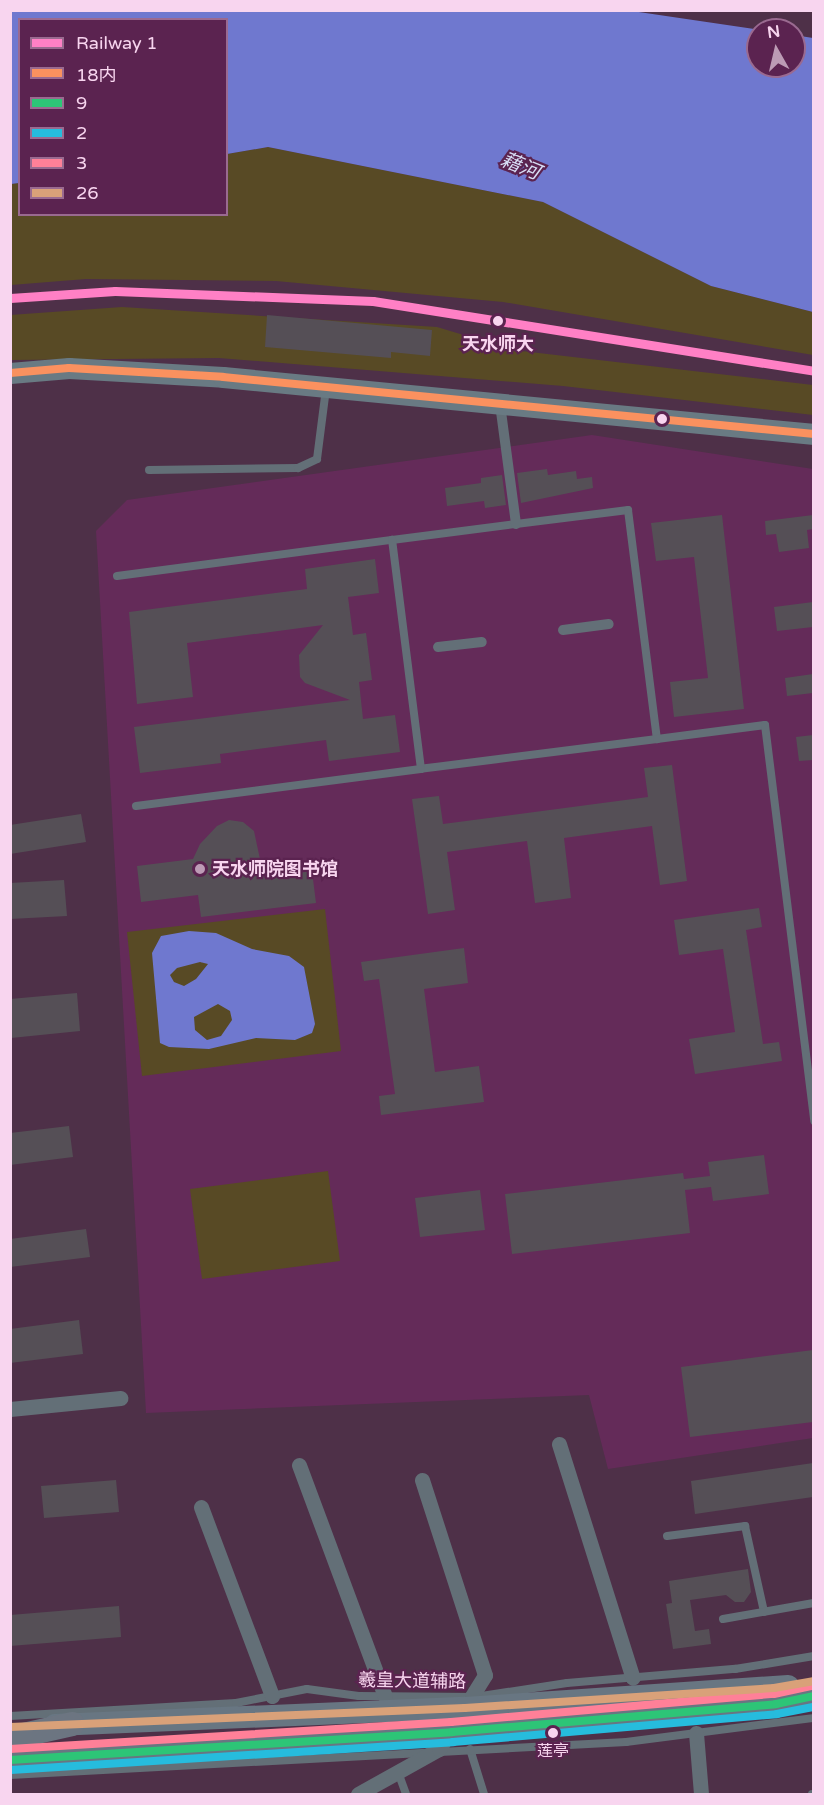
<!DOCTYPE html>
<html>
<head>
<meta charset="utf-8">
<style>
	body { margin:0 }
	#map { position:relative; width:824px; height:1805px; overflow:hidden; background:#4e3048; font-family:"Varela Round","Noto Sans SC",sans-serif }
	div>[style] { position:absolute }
	.built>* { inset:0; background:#642b59 }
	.green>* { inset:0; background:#584a25 }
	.water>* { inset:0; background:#6f78cf }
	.building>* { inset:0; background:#554f56 }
	.service>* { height:8px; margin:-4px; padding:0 4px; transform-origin:4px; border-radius:4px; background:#636f77 }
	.pedestrian>* { height:10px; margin:-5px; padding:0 5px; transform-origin:5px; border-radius:5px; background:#636f77 }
	.minor>* { height:15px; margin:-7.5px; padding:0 7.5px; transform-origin:7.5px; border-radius:7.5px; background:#636f77 }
	.secondary>* { height:21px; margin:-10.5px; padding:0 10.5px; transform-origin:10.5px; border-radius:10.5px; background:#697a83 }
	.primary>* { height:22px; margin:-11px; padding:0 11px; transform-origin:11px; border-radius:11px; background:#687682 }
	.trunk>* { height:24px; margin:-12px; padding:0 12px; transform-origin:12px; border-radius:12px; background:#6c7581 }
	.bus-1>* { height:8px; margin:-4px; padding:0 4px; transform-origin:4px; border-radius:4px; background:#fa915f }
	.bus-2>* { height:8px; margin:-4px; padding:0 4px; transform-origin:4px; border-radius:4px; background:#2dc577 }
	.bus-3>* { height:8px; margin:-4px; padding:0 4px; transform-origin:4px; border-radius:4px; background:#26bcdd }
	.bus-4>* { height:8px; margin:-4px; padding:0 4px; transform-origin:4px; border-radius:4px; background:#ff8098 }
	.bus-5>* { height:8px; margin:-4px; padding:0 4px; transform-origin:4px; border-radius:4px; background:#d9a179 }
	.rail-1>* { height:9px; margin:-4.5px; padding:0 4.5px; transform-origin:4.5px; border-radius:4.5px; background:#ff80c5 }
	.dots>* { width:16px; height:16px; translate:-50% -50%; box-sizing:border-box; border:3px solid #5b2350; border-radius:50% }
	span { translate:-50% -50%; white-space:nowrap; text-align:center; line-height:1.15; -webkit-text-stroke:4.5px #5b2350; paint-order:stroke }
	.bus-label { font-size:16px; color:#f8d5ef }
	.stop-label { font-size:18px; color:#f8d5ef; font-weight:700 }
	.poi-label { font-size:18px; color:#f8d5ef; font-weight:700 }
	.left { translate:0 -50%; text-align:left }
	.street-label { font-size:18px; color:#f8d5ef }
	.water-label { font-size:20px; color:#d7ddf5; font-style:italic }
	.frame { position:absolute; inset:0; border:12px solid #f8d5ef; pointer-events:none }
	.legend { position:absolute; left:18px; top:18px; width:210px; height:198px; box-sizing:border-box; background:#5b2350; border:2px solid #9a6a90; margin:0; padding:8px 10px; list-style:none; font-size:18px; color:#f8d5ef }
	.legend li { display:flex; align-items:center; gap:12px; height:30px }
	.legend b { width:30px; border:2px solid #9a6a90 }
	.north { position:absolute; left:746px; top:18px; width:60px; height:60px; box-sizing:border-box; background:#5b2350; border:2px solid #9a6a90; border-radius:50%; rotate:352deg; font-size:16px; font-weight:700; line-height:24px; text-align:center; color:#f8d5ef }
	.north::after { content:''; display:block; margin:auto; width:21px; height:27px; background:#bc9bb5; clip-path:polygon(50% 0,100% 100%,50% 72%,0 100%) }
</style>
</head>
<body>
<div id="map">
	<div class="built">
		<div style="clip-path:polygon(592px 435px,813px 469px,813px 1438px,608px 1469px,589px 1395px,146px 1413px,96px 531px,127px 500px)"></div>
	</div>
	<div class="green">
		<div style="clip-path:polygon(268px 147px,543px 202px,711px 286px,813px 312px,813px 355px,503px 302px,276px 281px,86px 279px,11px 285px,10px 184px,19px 183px,20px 214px,226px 214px,227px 154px)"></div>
		<div style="clip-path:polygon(122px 307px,437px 327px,513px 350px,813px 385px,813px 415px,563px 386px,219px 358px,11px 360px,10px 315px)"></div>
		<div style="clip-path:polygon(325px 909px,341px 1051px,142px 1076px,127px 932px)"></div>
		<div style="clip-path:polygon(328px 1171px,340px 1261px,202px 1279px,190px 1189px)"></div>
	</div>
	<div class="water">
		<div style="clip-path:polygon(10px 11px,632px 11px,761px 30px,758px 66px,794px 66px,794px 35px,813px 38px,813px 312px,711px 286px,543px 202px,268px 147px,227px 154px,226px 20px,20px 20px,19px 183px,11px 184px)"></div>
		<div style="clip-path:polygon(evenodd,189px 931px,216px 933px,252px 949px,289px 956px,304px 967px,315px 1024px,312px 1033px,295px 1040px,256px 1038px,209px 1049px,169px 1047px,160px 1043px,152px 953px,161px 936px,189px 931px,200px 962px,208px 964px,196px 979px,184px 986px,174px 982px,170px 975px,177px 968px,200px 962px,189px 931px,218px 1004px,230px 1011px,232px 1020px,221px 1036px,207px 1040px,195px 1030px,194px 1017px,218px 1004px)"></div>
	</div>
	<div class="building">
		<div style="clip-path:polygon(267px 315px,432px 330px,430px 356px,391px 352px,391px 358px,265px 347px)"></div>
		<div style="clip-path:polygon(547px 469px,548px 475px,576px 471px,577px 479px,592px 477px,593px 488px,521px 503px,517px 473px)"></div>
		<div style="clip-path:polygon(502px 475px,506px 505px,485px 508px,484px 501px,447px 506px,445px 488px,481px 483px,481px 478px)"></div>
		<div style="clip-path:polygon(722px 515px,744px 709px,674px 717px,670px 682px,708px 678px,694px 557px,656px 561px,651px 523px)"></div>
		<div style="clip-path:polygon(813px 515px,813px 529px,807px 530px,809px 548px,779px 552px,776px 534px,766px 535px,765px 521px)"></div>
		<div style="clip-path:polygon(375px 559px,379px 593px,348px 597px,353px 635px,366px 633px,372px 680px,359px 682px,363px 719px,395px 715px,400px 752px,329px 761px,326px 740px,220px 754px,221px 763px,140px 773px,134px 727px,350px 700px,305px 683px,300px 677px,299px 655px,323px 625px,187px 643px,193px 697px,137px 704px,129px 612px,307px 589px,305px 569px)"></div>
		<div style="clip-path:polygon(813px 602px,813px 627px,777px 631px,774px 607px)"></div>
		<div style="clip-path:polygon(813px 674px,813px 693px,787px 696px,785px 678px)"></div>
		<div style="clip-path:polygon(813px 735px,813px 760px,799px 761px,796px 737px)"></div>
		<div style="clip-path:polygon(672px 765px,687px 881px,660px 885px,652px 826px,564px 838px,571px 898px,535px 903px,527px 841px,447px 852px,455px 910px,428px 914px,412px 799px,439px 796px,443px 824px,648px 797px,644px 768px)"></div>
		<div style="clip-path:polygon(81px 814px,86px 842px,10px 854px,10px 825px)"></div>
		<div style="clip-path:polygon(229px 820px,243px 822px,254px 831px,264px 878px,312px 871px,316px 903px,201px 917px,198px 895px,141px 902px,137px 866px,193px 859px,200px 844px,217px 826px)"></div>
		<div style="clip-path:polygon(64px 880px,67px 916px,10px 919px,10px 883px)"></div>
		<div style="clip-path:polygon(759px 908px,762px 927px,746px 930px,763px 1044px,779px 1042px,782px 1061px,695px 1074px,689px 1039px,735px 1032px,723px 949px,679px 955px,674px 920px)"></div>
		<div style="clip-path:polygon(464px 948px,468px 983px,424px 989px,435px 1072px,479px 1066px,484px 1102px,381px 1115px,379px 1096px,395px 1094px,379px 979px,364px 981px,361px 962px)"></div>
		<div style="clip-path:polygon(77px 993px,80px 1031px,11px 1038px,10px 999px)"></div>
		<div style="clip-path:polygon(69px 1126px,73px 1157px,10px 1165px,10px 1133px)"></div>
		<div style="clip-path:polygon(764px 1155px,769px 1194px,713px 1201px,711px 1187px,685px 1190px,690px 1233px,512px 1254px,505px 1194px,683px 1173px,684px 1179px,710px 1176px,708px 1162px)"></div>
		<div style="clip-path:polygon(480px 1190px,485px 1230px,420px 1237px,415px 1198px)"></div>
		<div style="clip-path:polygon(86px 1229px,90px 1257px,10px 1267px,10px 1239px)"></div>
		<div style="clip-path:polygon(79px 1320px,83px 1354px,10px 1363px,10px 1329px)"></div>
		<div style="clip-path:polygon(813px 1350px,813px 1422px,690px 1437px,681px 1367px)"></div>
		<div style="clip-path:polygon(813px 1463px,813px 1497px,695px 1514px,691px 1481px)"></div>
		<div style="clip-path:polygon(116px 1480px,119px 1512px,44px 1518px,41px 1486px)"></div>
		<div style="clip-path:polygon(748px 1569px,751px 1592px,744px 1602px,735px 1602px,726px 1595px,690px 1600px,695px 1631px,709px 1629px,711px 1644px,673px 1649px,666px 1604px,672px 1603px,669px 1581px)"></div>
		<div style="clip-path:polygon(119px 1606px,121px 1637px,10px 1646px,10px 1615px)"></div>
	</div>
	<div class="service">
		<div style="left:149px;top:470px;width:149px;rotate:-0.8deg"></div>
		<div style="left:298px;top:468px;width:21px;rotate:-25deg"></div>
		<div style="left:317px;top:459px;width:71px;rotate:-82.7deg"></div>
		<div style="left:117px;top:576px;width:277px;rotate:-7.5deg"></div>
		<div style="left:392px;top:540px;width:125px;rotate:-7.4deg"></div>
		<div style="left:516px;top:524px;width:113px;rotate:-7.1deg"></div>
		<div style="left:628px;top:510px;width:231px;rotate:82.8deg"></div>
		<div style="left:657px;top:739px;width:238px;rotate:172.8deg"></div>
		<div style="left:421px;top:769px;width:231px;rotate:-97.2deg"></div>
		<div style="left:657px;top:739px;width:109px;rotate:-7.4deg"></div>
		<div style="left:765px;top:725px;width:399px;rotate:82.9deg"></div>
		<div style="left:136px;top:806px;width:287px;rotate:-7.4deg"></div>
		<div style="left:667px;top:1536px;width:79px;rotate:-7.3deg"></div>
		<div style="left:745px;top:1526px;width:88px;rotate:77.5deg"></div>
		<div style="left:723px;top:1619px;width:92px;rotate:-10deg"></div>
		<div style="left:10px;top:1716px;width:226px;rotate:-3.3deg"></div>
		<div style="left:236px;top:1703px;width:72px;rotate:-11.2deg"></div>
		<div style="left:307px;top:1689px;width:52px;rotate:7.7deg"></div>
		<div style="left:359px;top:1696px;width:116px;rotate:0.5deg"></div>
		<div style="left:475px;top:1697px;width:93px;rotate:-8.7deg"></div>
		<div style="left:567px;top:1683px;width:169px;rotate:-4.8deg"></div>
		<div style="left:735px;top:1669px;width:80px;rotate:-9.3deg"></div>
		<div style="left:470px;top:1749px;width:47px;rotate:72.7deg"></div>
		<div style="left:398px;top:1772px;width:23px;rotate:70deg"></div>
		<div style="left:10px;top:1775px;width:617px;rotate:-3.07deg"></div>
		<div style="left:626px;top:1742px;width:190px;rotate:-7.3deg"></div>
		<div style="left:812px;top:1794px;width:2px"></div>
	</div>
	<div class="pedestrian">
		<div style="left:500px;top:404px;width:121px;rotate:82.4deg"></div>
		<div style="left:563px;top:630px;width:46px;rotate:-7.4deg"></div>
		<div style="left:438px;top:647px;width:44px;rotate:-6.5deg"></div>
	</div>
	<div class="minor">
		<div style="left:10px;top:1409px;width:111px;rotate:-5.7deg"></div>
		<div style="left:559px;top:1444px;width:245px;rotate:72.5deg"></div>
		<div style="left:299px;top:1465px;width:246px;rotate:69.6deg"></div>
		<div style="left:201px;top:1507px;width:202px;rotate:69.4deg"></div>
		<div style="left:696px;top:1733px;width:61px;rotate:85.3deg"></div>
		<div style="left:358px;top:1794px;width:93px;rotate:-29.1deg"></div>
		<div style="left:439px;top:1749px;width:87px;rotate:-58.1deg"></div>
		<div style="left:485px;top:1675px;width:205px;rotate:-107.9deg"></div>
	</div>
	<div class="secondary">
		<div style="left:10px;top:373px;width:59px;rotate:-4.8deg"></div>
		<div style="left:69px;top:368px;width:154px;rotate:3.3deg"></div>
		<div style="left:223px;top:377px;width:594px;rotate:5.51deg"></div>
	</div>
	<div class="primary">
		<div style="left:55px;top:1725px;width:410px;rotate:-2.4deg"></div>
		<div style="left:465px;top:1708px;width:324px;rotate:-3.9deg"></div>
		<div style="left:10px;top:1760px;width:443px;rotate:-3.6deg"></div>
		<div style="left:452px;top:1732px;width:325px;rotate:-4.9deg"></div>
		<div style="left:776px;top:1704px;width:39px;rotate:-12deg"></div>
	</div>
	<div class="trunk">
		<div style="left:10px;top:1738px;width:64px;rotate:-12.7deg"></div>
	</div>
	<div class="bus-1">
		<div style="left:10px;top:373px;width:59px;rotate:-4.8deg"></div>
		<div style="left:69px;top:368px;width:154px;rotate:3.3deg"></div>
		<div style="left:223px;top:377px;width:594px;rotate:5.51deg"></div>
	</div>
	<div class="bus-2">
		<div style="left:10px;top:1760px;width:443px;rotate:-3.6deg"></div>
		<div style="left:452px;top:1732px;width:325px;rotate:-4.9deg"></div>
		<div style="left:776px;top:1704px;width:39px;rotate:-12deg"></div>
	</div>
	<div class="bus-3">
		<div style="left:11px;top:1770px;width:443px;rotate:-3.6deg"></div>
		<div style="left:453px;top:1742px;width:325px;rotate:-4.9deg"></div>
		<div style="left:777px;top:1714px;width:38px;rotate:-11deg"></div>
	</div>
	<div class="bus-4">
		<div style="left:10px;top:1749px;width:442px;rotate:-3.5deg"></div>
		<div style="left:451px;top:1722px;width:324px;rotate:-5deg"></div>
		<div style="left:774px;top:1694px;width:39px;rotate:-12deg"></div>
	</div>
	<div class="bus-5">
		<div style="left:10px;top:1727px;width:455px;rotate:-2.4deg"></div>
		<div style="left:465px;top:1708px;width:310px;rotate:-3.7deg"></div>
		<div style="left:774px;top:1688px;width:41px;rotate:-9.9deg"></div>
	</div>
	<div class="rail-1">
		<div style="left:10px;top:298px;width:105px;rotate:-3.8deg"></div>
		<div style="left:115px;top:291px;width:258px;rotate:2.2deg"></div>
		<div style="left:373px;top:301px;width:447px;rotate:9deg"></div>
	</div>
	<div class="dots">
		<div style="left:498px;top:321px;background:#f8d5ef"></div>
		<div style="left:662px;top:419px;background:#f8d5ef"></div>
		<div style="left:200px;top:869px;background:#bc9bb5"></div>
		<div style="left:553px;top:1733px;background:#f8d5ef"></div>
	</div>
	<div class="bus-label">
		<span style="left:553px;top:1751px">莲亭</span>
	</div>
	<div class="stop-label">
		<span style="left:498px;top:344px">天水师大</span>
	</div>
	<div class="poi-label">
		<span class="left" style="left:212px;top:869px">天水师院图书馆</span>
	</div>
	<div class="street-label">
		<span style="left:412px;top:1681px;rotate:1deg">羲皇大道辅路</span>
	</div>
	<div class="water-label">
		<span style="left:520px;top:167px;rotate:22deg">藉河</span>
	</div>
	<div class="frame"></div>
	<ul class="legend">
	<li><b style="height:8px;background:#ff80c5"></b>Railway 1</li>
	<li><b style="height:8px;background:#fa915f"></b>18内</li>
	<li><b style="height:8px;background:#2dc577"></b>9</li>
	<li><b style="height:8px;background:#26bcdd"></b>2</li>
	<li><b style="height:8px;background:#ff8098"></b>3</li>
	<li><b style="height:8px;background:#d9a179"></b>26</li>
	</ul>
	<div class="north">N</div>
</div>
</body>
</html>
